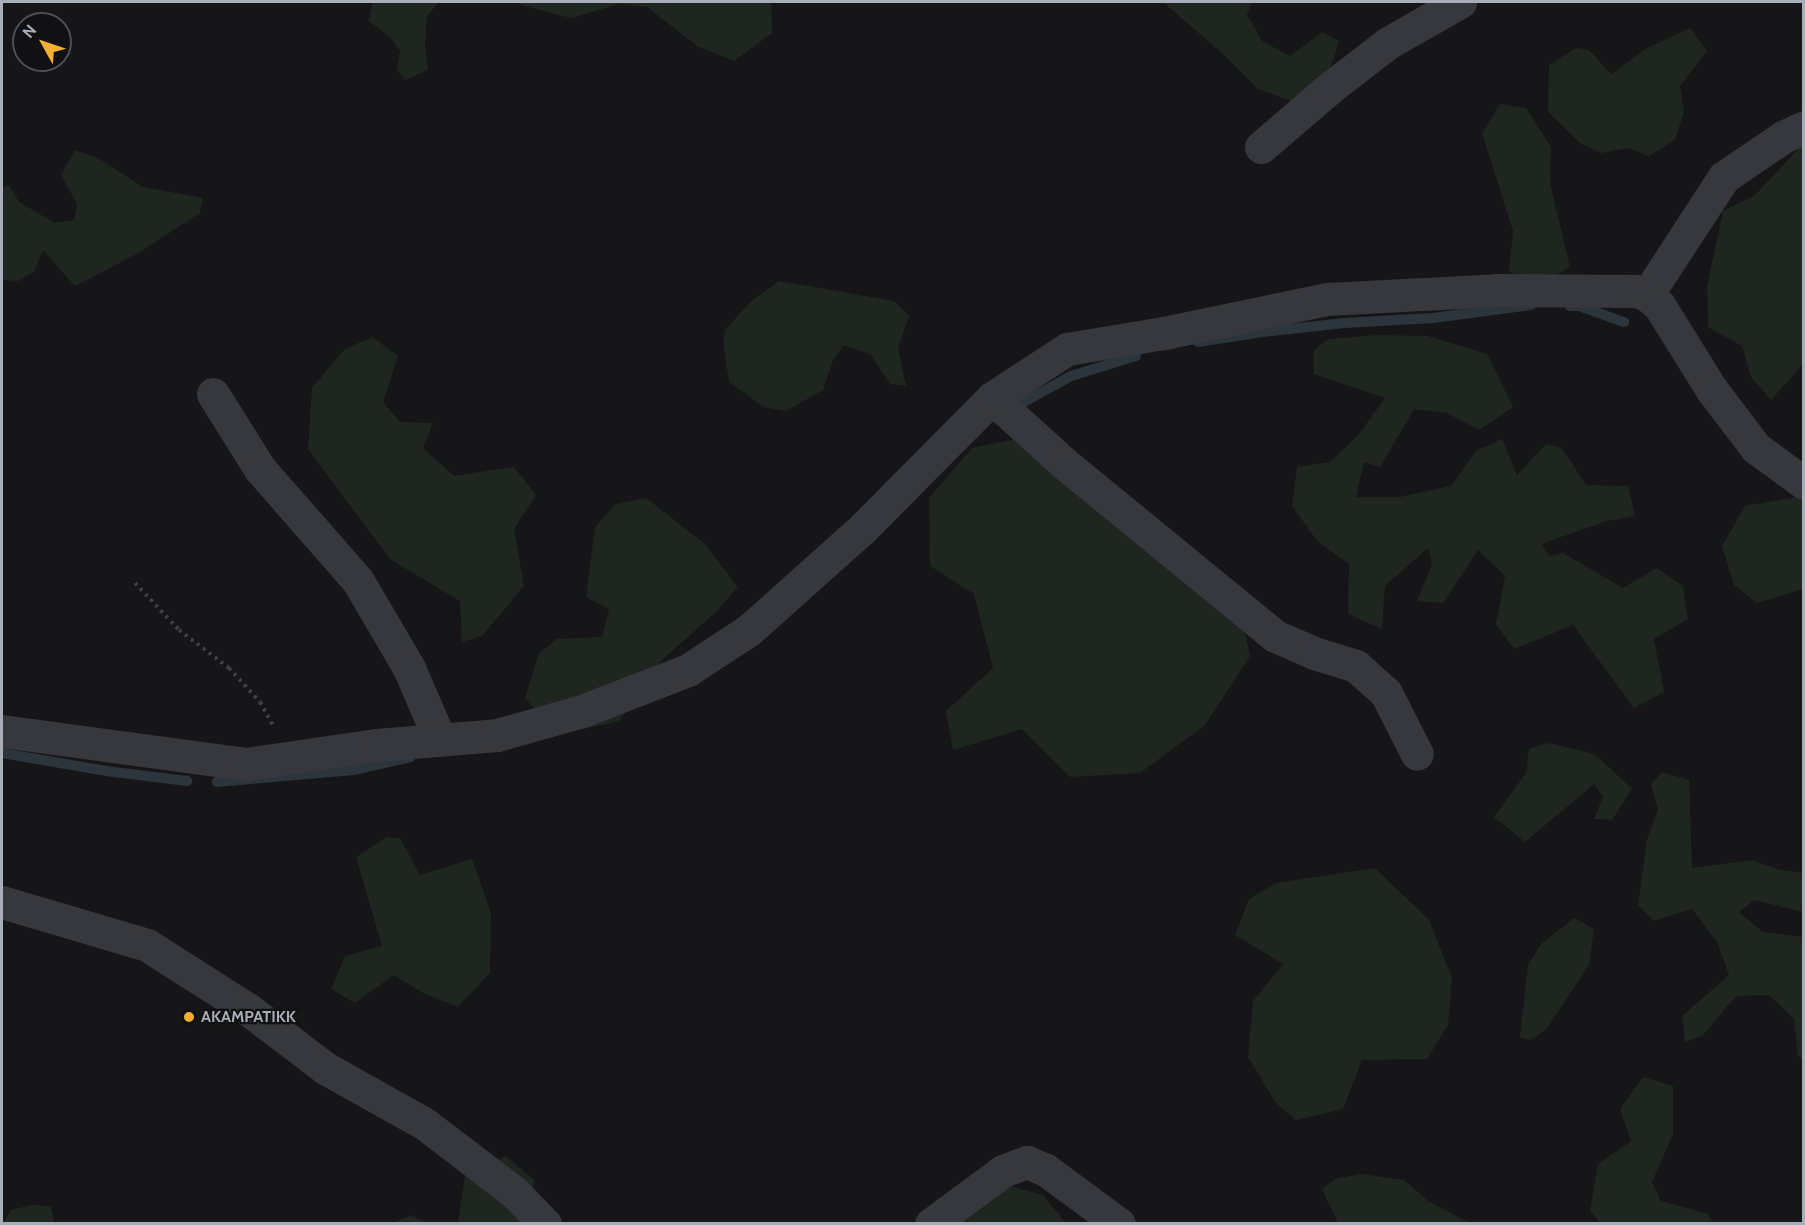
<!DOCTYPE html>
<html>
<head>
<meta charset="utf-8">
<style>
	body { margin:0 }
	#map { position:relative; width:1805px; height:1225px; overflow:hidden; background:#161618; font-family:Cabin,sans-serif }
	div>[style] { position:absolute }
	.green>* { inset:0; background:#1e261f }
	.stream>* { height:10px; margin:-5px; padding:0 5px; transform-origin:5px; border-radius:5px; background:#2c353c }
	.path>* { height:4px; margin-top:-2px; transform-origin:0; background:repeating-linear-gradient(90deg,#3d3f44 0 3px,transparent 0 7.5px) }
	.minor>* { height:33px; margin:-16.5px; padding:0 16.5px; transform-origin:16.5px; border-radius:16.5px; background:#37383d }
	.dots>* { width:16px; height:16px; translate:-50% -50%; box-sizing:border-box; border:3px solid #111113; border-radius:50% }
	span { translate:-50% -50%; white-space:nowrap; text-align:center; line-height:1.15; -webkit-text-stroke:4.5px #111113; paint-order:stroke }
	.poi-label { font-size:16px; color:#a8adb8; font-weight:700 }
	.left { translate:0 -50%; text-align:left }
	.frame { position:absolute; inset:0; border:3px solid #a8adb8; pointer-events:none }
	.north { position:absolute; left:12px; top:12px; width:60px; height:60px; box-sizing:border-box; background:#111113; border:2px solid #4d4f55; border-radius:50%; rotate:310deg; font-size:16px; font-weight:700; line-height:24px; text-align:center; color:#a8adb8 }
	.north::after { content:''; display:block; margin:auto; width:21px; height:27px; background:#f2b134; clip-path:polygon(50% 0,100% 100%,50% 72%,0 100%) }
</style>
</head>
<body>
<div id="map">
	<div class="green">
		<div style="clip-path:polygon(373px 2px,439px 2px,427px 16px,425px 44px,428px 70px,405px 80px,397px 70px,400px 51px,391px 38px,369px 21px)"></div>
		<div style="clip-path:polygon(518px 2px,771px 2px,772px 33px,734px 61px,697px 46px,647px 7px,619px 4px,571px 18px,521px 5px)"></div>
		<div style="clip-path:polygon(1163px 2px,1252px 2px,1247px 15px,1262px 41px,1290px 56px,1322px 32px,1339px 41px,1330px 70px,1291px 101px,1258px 89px,1224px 55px)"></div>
		<div style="clip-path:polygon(1690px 28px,1707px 51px,1680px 86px,1684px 112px,1675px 140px,1649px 156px,1628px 148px,1601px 153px,1580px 143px,1548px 112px,1549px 65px,1576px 48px,1589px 50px,1611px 74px,1647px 48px)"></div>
		<div style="clip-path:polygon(1500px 104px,1526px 108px,1551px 147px,1550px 183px,1570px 267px,1543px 283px,1509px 272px,1513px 231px,1482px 133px)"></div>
		<div style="clip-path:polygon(1803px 144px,1803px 364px,1771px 400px,1751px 377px,1742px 346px,1708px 327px,1707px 287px,1723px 211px,1754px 196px)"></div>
		<div style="clip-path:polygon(75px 150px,98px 158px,143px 187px,203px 198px,200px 213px,135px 255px,75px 286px,43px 250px,34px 272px,18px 281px,2px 280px,2px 188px,9px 185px,19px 202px,55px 223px,74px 220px,77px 204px,61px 175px)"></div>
		<div style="clip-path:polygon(779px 281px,894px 301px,909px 316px,898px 348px,906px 386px,890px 384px,870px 354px,844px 345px,833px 360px,823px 390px,786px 411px,764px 407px,729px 382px,723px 342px,725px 330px,751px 301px)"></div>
		<div style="clip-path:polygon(1377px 335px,1428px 336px,1487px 354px,1513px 407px,1479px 430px,1447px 413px,1414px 409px,1380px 467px,1364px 462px,1356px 497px,1400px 497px,1451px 486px,1476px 451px,1502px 439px,1517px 475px,1546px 444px,1562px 448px,1586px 485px,1628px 486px,1635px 516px,1607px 521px,1541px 544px,1549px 556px,1563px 553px,1623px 588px,1657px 568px,1683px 586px,1688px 619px,1654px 639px,1664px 692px,1634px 708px,1573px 625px,1514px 649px,1496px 624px,1505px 576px,1478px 550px,1443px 603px,1417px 601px,1432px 564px,1428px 548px,1385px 586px,1382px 629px,1348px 614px,1349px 564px,1318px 542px,1292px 506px,1297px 467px,1330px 462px,1359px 434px,1385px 398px,1314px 374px,1314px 350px,1329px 339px)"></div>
		<div style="clip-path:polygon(372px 337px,398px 356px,383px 402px,400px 422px,433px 423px,423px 448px,454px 476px,514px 467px,536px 495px,514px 529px,524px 586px,482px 636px,462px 642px,460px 601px,390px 559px,308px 449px,312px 388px,345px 349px)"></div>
		<div style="clip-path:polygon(1045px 433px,1244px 627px,1250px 656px,1205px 725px,1140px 773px,1070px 777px,1022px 729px,953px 750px,946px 711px,993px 668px,974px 594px,930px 566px,929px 498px,972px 448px)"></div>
		<div style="clip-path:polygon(1803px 496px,1803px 589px,1757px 603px,1734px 585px,1722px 546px,1745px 506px)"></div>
		<div style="clip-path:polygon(646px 498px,704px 543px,738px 587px,715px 613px,663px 659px,619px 721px,580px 730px,536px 711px,525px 698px,539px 653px,557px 639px,602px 637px,609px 609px,586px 597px,595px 527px,615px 504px)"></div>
		<div style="clip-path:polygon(1548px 743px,1595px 754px,1632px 789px,1612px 820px,1594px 819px,1603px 797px,1594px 784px,1525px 842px,1494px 817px,1526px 773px,1529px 749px)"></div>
		<div style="clip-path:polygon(1662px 772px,1689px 780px,1692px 868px,1752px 860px,1777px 869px,1803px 873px,1803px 912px,1754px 900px,1739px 912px,1763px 932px,1803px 937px,1803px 1059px,1798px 1056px,1794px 1019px,1769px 995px,1736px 996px,1702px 1036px,1685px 1042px,1682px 1016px,1729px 975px,1717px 942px,1692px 909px,1654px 921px,1638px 905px,1647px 840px,1658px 809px,1651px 785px)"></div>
		<div style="clip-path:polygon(387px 837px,400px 838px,420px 875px,472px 859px,491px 913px,490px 973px,458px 1007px,423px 993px,394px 975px,355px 1003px,331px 989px,345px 956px,382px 946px,356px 857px)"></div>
		<div style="clip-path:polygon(1375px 868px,1429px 920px,1452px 978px,1448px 1025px,1427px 1059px,1362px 1060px,1343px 1109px,1296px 1120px,1276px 1103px,1248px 1057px,1253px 1001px,1283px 964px,1235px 935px,1249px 899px,1276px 883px)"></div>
		<div style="clip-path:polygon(1574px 918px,1594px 929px,1589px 965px,1546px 1030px,1530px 1040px,1520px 1037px,1528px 965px,1541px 944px)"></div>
		<div style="clip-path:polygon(1643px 1077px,1673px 1086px,1673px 1134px,1652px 1182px,1661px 1201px,1708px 1214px,1713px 1223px,1600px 1223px,1590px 1211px,1598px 1164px,1631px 1141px,1620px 1109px)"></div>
		<div style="clip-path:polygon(506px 1156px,534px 1180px,528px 1219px,524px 1223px,445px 1224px,458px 1221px,465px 1176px)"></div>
		<div style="clip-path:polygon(1361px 1174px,1404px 1180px,1428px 1201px,1470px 1223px,1338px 1223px,1322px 1189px,1335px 1179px)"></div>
		<div style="clip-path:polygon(1010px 1186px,1043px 1195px,1066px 1223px,946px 1224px)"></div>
		<div style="clip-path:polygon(31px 1205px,51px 1206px,54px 1223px,3px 1223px,11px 1210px)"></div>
		<div style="clip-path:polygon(411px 1215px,427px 1223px,393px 1223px)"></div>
	</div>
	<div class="stream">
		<div style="left:1570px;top:306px;width:9px"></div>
		<div style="left:1579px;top:306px;width:48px;rotate:19.6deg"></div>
		<div style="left:1198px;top:342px;width:65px;rotate:-8.9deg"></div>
		<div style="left:1262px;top:332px;width:83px;rotate:-6.2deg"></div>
		<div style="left:1345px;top:323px;width:88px;rotate:-3.3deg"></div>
		<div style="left:1433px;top:318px;width:99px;rotate:-7.6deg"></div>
		<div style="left:1024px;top:402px;width:54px;rotate:-29deg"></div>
		<div style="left:1071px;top:376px;width:68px;rotate:-17.1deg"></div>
		<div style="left:2px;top:753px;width:106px;rotate:9.8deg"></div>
		<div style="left:106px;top:771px;width:82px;rotate:7deg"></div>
		<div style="left:217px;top:782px;width:137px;rotate:-5deg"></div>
		<div style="left:353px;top:770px;width:59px;rotate:-12.6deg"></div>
	</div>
	<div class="path">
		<div style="left:135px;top:583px;width:64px;rotate:46.9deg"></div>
		<div style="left:179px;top:630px;width:63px;rotate:37.2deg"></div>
		<div style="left:229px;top:668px;width:46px;rotate:47.6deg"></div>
		<div style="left:260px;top:702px;width:29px;rotate:61deg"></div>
	</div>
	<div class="minor">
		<div style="left:1261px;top:147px;width:92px;rotate:-40.6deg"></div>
		<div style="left:1331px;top:87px;width:72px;rotate:-37.7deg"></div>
		<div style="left:1388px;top:43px;width:83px;rotate:-29.7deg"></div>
		<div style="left:1647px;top:295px;width:141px;rotate:-56.9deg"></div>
		<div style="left:1724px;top:177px;width:71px;rotate:-34.1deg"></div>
		<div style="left:1783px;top:137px;width:23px;rotate:-25deg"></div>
		<div style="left:213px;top:394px;width:89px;rotate:57.9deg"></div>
		<div style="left:260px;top:469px;width:149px;rotate:48.8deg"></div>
		<div style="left:358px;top:581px;width:101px;rotate:59.6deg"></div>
		<div style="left:409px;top:668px;width:78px;rotate:66.7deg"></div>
		<div style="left:992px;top:398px;width:98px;rotate:42.1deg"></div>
		<div style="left:1065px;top:464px;width:271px;rotate:39.3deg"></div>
		<div style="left:1275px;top:636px;width:43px;rotate:23.6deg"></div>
		<div style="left:1314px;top:653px;width:44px;rotate:17.2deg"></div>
		<div style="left:1356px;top:666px;width:40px;rotate:42deg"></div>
		<div style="left:1386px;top:693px;width:68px;rotate:63.1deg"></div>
		<div style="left:2px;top:731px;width:247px;rotate:7.7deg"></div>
		<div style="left:247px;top:764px;width:130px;rotate:-8.4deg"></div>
		<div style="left:376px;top:745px;width:121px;rotate:-4.7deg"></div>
		<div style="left:497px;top:735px;width:88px;rotate:-15.8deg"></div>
		<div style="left:582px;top:711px;width:114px;rotate:-21.1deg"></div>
		<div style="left:688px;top:670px;width:73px;rotate:-33.3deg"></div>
		<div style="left:749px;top:630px;width:153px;rotate:-41.8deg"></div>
		<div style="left:863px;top:528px;width:183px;rotate:-45.2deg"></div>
		<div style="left:992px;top:398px;width:90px;rotate:-33.2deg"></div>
		<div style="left:1067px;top:349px;width:98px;rotate:-9.4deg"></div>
		<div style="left:1164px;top:333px;width:167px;rotate:-11.8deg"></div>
		<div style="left:1327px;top:299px;width:170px;rotate:-3deg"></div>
		<div style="left:1497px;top:290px;width:139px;rotate:0.4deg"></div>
		<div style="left:1636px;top:291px;width:12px;rotate:20deg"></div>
		<div style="left:1647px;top:295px;width:16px;rotate:40deg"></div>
		<div style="left:1659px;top:305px;width:100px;rotate:58.1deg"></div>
		<div style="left:1712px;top:390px;width:73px;rotate:52.8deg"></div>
		<div style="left:1756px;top:448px;width:59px;rotate:36.1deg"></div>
		<div style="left:2px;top:902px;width:151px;rotate:16.5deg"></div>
		<div style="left:147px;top:945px;width:121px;rotate:32.5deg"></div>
		<div style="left:249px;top:1010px;width:96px;rotate:37.3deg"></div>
		<div style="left:325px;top:1068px;width:115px;rotate:29.2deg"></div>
		<div style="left:425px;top:1124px;width:112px;rotate:37.4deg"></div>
		<div style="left:514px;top:1192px;width:45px;rotate:45.9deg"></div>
		<div style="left:931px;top:1224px;width:89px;rotate:-36.4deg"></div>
		<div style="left:1003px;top:1171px;width:26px;rotate:-21deg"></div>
		<div style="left:1027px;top:1162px;width:21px;rotate:23deg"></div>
		<div style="left:1046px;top:1170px;width:91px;rotate:36.5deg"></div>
	</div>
	<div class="dots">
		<div style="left:189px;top:1017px;background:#f2b134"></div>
	</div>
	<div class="poi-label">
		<span class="left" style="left:201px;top:1017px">AKAMPATIKK</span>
	</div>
	<div class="frame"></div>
	<div class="north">N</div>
</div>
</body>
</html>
